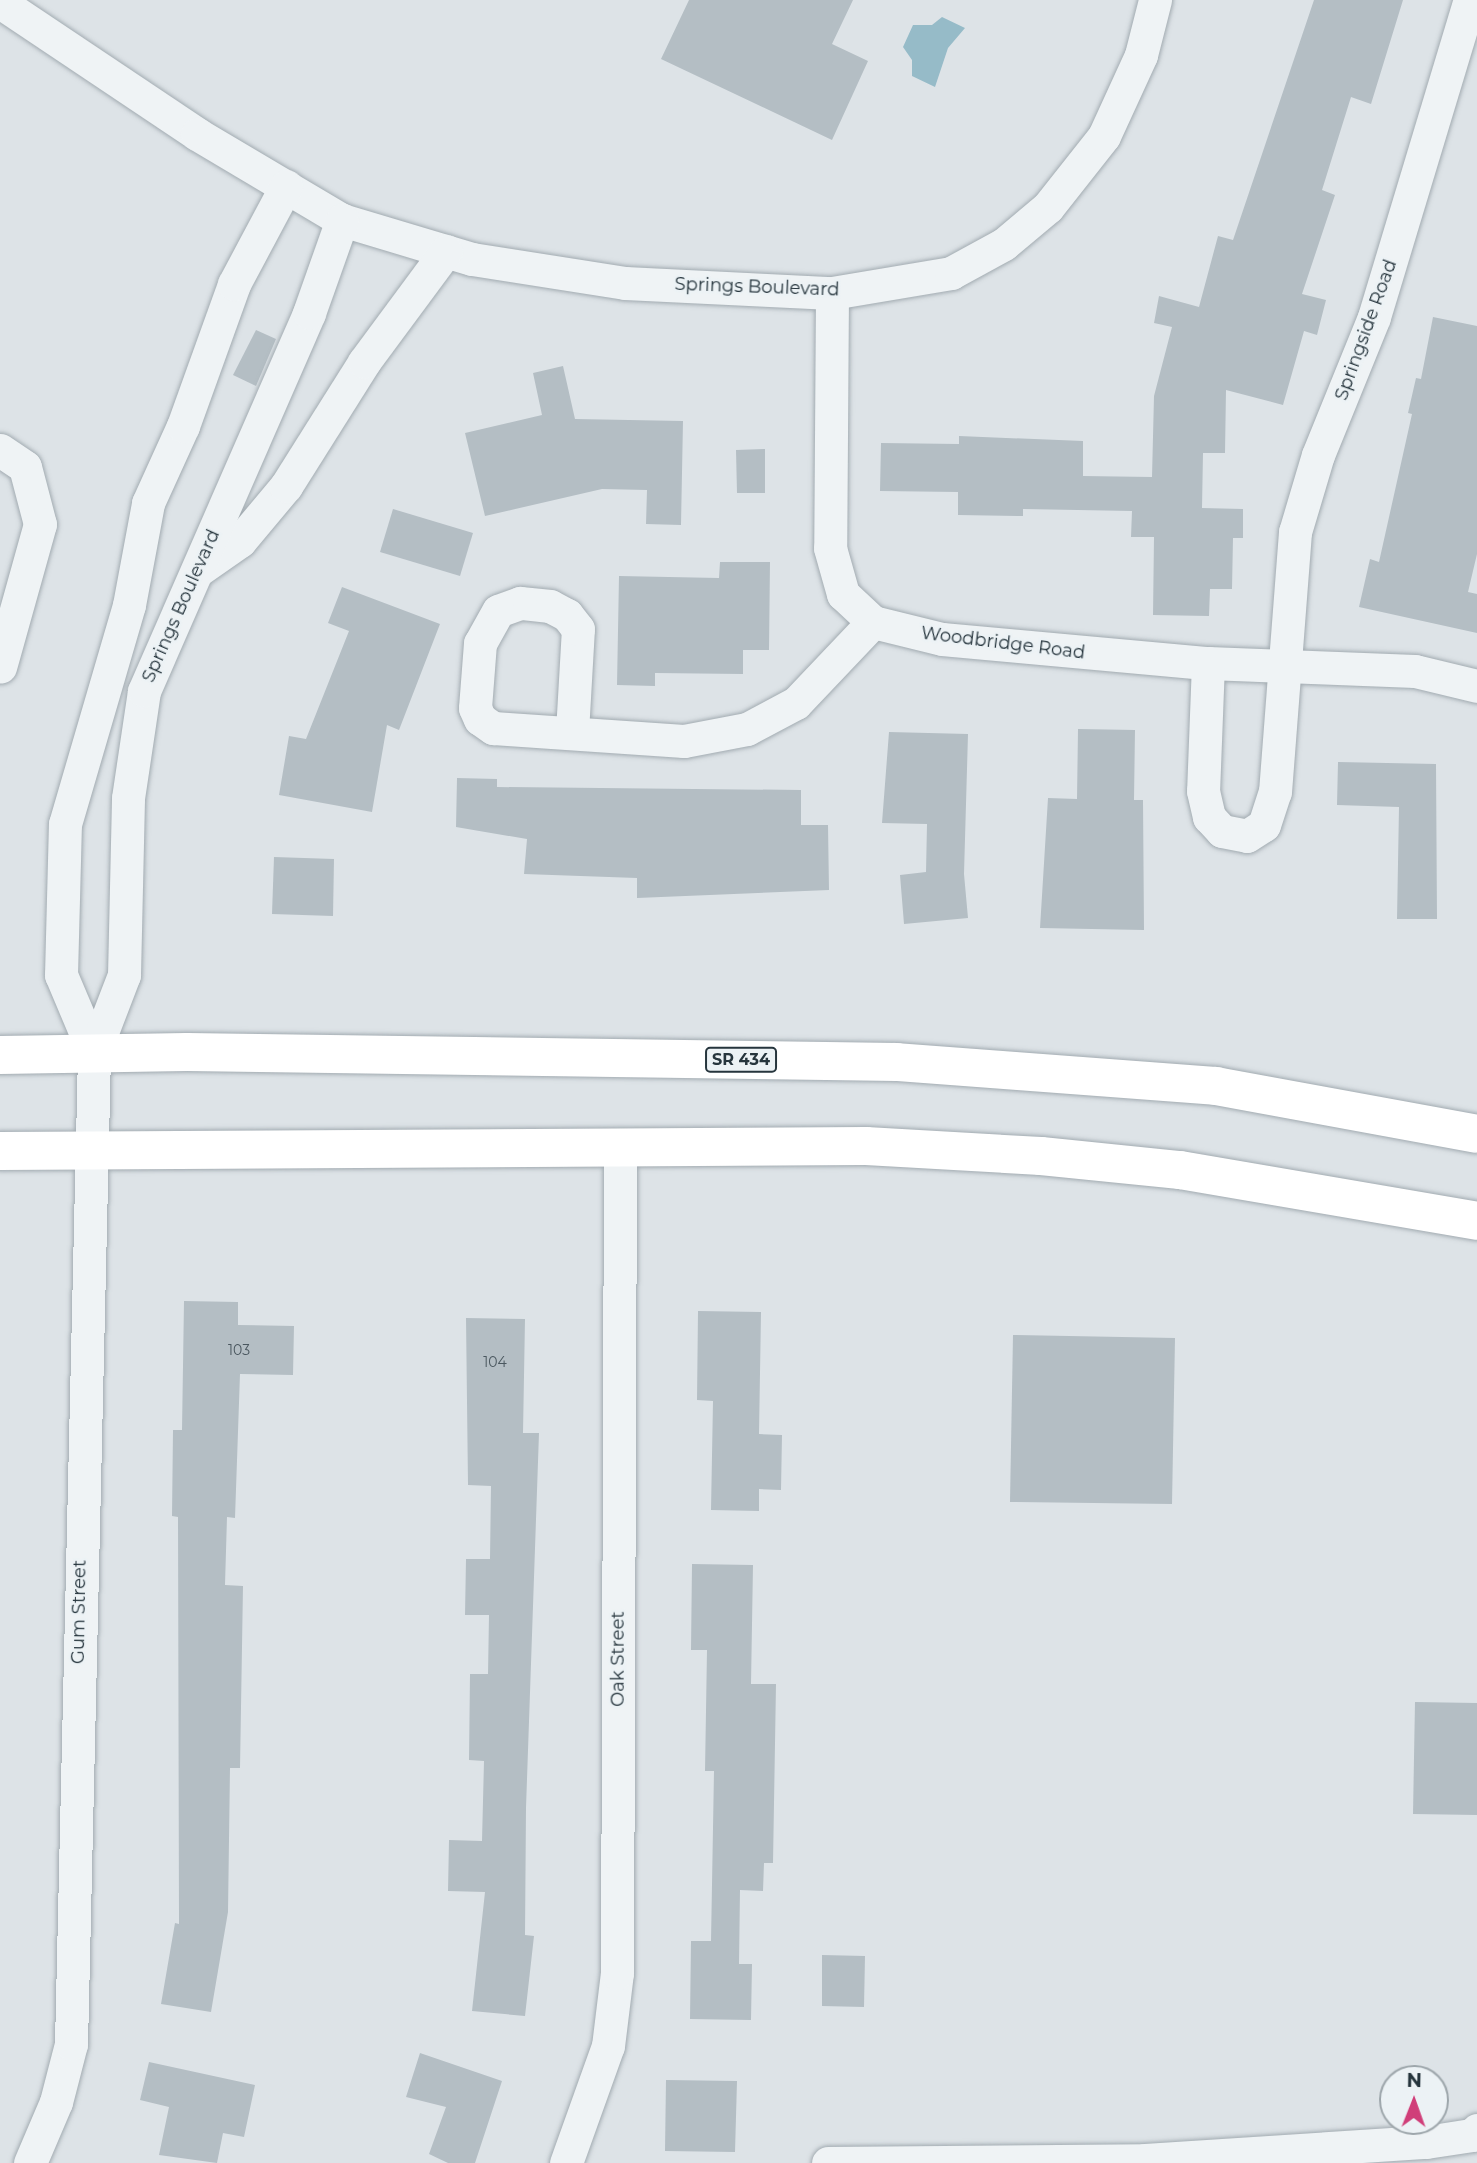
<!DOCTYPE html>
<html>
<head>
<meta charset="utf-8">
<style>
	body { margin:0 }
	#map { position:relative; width:1477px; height:2163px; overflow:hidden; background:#dde3e7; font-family:Montserrat,sans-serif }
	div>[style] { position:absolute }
	.water>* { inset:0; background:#96bbc8 }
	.building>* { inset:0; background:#b4bec4 }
	.roads { filter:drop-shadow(0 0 2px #a2abb1) drop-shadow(0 0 2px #a2abb1) }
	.street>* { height:33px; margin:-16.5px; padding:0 16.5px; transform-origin:16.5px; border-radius:16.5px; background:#eff3f5 }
	.primary>* { height:38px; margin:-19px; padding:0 19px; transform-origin:19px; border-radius:19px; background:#fff }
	span { translate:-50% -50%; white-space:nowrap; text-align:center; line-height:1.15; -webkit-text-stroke:5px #ecf2f5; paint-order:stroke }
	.number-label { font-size:14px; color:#4a575f }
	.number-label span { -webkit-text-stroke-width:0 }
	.shield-label span { padding:2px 5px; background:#ecf2f5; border:2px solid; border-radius:5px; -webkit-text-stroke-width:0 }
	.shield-label { font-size:16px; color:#26353d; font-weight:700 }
	.street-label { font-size:18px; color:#26353d }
	.north { position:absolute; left:1379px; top:2065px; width:70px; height:70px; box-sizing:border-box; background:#ecf2f5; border:2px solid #9da6ab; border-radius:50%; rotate:1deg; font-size:19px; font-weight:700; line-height:28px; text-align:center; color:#26353d }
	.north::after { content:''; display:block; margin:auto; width:24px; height:32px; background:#d03e79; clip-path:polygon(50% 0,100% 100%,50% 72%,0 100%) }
</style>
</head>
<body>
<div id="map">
	<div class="water">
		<div style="clip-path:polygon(942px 17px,965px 28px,948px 48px,935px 87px,912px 76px,912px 60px,903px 47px,913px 25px,932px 25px)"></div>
	</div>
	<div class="building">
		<div style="clip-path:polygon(689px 0,853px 0,832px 44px,868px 61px,832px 140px,661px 59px)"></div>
		<div style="clip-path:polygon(1314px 0,1403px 0,1371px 104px,1351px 97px,1322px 190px,1335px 195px,1302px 294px,1326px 300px,1317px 335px,1304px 331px,1283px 405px,1226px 390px,1225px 453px,1203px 453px,1202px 508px,1243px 509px,1243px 538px,1233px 538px,1232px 589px,1210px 589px,1209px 616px,1153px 615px,1154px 537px,1131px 537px,1132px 511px,1023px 509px,1023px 516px,958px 515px,958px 492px,880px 491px,881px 443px,959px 444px,959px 436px,1083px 441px,1083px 476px,1152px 477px,1154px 396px,1172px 327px,1154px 323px,1159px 296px,1199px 307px,1218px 236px,1233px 240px)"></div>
		<div style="clip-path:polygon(1433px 317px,1477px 326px,1477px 554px,1468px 592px,1477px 594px,1477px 633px,1359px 607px,1370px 559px,1379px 562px,1412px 414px,1408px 413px,1416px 378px,1421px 379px)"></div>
		<div style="clip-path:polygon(256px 330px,276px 339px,256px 386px,233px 375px)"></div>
		<div style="clip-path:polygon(563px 366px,575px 419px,683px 421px,681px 525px,646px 524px,647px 490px,602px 489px,485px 516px,465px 433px,542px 415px,533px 373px)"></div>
		<div style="clip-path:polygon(765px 449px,765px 493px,737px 493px,736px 450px)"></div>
		<div style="clip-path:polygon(393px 509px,473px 533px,460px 576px,380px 552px)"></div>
		<div style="clip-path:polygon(720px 562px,770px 562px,769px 650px,743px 650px,743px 674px,655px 673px,655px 686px,617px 685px,619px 576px,719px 578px)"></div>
		<div style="clip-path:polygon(342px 587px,440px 624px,399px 730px,387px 725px,372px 812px,279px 795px,289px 736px,306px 739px,349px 631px,328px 623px)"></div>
		<div style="clip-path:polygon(1078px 729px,1135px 730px,1134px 800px,1143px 800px,1144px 930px,1040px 928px,1048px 798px,1077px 799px)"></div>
		<div style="clip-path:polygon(889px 732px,968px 734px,964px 874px,968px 918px,904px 924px,900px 875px,926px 872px,927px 824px,882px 823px)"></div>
		<div style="clip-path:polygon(1338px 762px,1436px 764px,1437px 919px,1397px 919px,1399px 807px,1337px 805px)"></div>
		<div style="clip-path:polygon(457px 778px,497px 779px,497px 787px,801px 790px,801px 825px,828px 825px,829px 890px,637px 898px,637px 878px,524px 874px,527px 839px,456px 827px)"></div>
		<div style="clip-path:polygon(274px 857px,334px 859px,333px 916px,272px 914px)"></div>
		<div style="clip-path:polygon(184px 1301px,238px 1302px,238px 1325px,294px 1326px,293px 1375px,240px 1374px,235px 1518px,227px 1517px,225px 1585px,243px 1586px,240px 1768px,230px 1768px,228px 1912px,211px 2012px,161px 2004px,175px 1923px,179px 1924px,178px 1517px,172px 1516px,173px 1430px,182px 1430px)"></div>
		<div style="clip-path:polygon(698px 1311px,761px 1312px,759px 1434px,782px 1435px,781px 1490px,759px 1489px,759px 1511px,711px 1510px,713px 1401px,697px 1400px)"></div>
		<div style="clip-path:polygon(466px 1318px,525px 1319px,523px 1433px,539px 1433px,526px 1808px,525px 1935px,534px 1936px,525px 2016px,472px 2011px,485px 1892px,448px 1891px,449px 1840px,482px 1841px,484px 1761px,469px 1760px,470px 1674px,488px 1674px,489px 1615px,465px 1615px,466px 1559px,490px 1559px,491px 1486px,468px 1485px)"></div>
		<div style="clip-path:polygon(1013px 1335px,1175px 1338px,1172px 1504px,1010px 1502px)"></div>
		<div style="clip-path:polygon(692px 1564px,753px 1565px,751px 1684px,776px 1684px,773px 1863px,764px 1863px,763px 1891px,740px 1890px,739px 1964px,752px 1964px,751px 2020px,690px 2019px,691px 1941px,711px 1941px,714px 1771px,705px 1771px,707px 1650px,691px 1650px)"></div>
		<div style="clip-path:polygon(1415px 1702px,1477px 1703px,1477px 1815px,1413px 1814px)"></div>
		<div style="clip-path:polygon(822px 1955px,865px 1956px,864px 2007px,822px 2006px)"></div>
		<div style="clip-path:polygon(420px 2053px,502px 2081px,475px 2163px,448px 2163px,429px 2154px,446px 2107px,406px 2097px)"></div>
		<div style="clip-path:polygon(149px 2062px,255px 2085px,244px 2137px,223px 2133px,217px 2163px,159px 2155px,169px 2107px,140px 2100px)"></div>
		<div style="clip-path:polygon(666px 2080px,737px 2081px,735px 2152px,665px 2151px)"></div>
	</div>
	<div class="roads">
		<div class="street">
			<div style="left:0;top:2px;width:237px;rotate:33.8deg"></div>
			<div style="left:197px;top:134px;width:169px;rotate:30.7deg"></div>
			<div style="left:342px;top:220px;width:136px;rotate:16.7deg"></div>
			<div style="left:472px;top:259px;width:155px;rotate:8.9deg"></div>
			<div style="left:625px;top:283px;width:207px;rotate:2.8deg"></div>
			<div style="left:832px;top:293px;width:121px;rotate:-9.5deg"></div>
			<div style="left:951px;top:273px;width:60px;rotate:-28.7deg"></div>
			<div style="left:1004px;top:244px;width:57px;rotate:-40.1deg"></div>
			<div style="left:1048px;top:207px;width:90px;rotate:-51.7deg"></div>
			<div style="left:1104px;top:136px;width:89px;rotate:-65.4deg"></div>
			<div style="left:1141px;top:55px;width:57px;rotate:-75.7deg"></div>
			<div style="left:832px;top:293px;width:255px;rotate:90.4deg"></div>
			<div style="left:830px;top:548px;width:48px;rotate:74.2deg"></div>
			<div style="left:843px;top:594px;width:41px;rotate:43deg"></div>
			<div style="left:873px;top:622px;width:71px;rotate:13.8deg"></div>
			<div style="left:942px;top:639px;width:267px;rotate:5.2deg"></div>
			<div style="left:1208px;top:663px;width:207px;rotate:2.2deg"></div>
			<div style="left:1415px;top:671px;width:64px;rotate:13.6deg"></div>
			<div style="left:0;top:450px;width:30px;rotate:34deg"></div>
			<div style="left:25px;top:467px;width:59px;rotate:75.3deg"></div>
			<div style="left:40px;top:524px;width:148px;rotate:105.6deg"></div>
			<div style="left:197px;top:571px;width:52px;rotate:-34.9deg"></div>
			<div style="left:240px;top:541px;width:72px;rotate:-50.1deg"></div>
			<div style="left:286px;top:486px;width:146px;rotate:-57.8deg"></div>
			<div style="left:364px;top:362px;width:138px;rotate:-53.5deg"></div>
			<div style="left:1208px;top:663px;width:128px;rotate:92.2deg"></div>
			<div style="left:1203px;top:791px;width:27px;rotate:77deg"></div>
			<div style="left:1209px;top:817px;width:19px;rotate:47deg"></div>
			<div style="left:1222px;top:831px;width:25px;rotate:11deg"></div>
			<div style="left:1247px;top:836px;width:20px;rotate:-33deg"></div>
			<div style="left:1264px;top:825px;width:35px;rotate:-72deg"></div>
			<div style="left:1275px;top:792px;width:261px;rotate:-85.6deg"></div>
			<div style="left:1295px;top:532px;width:80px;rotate:-73.4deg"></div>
			<div style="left:1318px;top:455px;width:149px;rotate:-67.9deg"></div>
			<div style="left:1374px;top:317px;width:331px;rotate:-73.2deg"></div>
			<div style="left:572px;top:732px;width:103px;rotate:-86.7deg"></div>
			<div style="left:578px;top:629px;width:18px;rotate:-128deg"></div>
			<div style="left:567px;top:615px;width:19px;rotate:-152deg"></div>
			<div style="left:550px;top:606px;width:30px;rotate:-174deg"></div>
			<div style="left:520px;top:603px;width:23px;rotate:160deg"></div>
			<div style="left:498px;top:611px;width:37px;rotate:119deg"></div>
			<div style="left:480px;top:643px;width:65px;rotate:94.4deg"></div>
			<div style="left:475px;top:708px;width:12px;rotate:66deg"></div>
			<div style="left:480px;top:719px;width:16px;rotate:35deg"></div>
			<div style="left:493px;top:728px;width:191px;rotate:3.9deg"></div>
			<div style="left:684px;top:741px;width:64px;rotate:-10.8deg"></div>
			<div style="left:747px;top:729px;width:55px;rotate:-28deg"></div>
			<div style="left:796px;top:703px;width:112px;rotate:-46.5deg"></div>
			<div style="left:94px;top:1053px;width:85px;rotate:-112.9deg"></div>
			<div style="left:61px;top:975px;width:151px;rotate:-88.5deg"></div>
			<div style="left:65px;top:824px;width:228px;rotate:-73.7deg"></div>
			<div style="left:129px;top:605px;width:104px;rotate:-79.4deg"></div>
			<div style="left:148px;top:503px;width:85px;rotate:-65.6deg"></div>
			<div style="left:183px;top:426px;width:151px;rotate:-70.2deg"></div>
			<div style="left:234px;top:284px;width:111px;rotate:-62deg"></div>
			<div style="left:30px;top:2163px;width:66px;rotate:-66.9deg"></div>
			<div style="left:56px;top:2102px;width:60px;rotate:-75.5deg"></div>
			<div style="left:71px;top:2044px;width:991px;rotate:-88.67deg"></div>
			<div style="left:94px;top:1053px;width:84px;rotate:-69deg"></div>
			<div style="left:124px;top:975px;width:177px;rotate:-88.7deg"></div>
			<div style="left:128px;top:798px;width:108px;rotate:-81.5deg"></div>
			<div style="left:144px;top:691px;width:412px;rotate:-66.4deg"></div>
			<div style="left:309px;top:313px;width:99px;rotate:-70.5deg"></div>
			<div style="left:566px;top:2163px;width:124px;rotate:-70.3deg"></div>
			<div style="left:608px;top:2046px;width:74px;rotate:-83deg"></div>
			<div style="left:617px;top:1973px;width:826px;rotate:-89.79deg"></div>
			<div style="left:828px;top:2163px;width:317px;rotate:-0.5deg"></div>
			<div style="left:1145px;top:2160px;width:282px;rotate:-3.7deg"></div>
			<div style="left:1426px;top:2142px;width:47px;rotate:-8.7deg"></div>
			<div style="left:1472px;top:2135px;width:7px;rotate:-45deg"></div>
		</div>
		<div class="primary">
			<div style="left:0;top:1055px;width:187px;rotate:-0.9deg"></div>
			<div style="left:187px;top:1052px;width:710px;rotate:0.81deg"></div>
			<div style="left:897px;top:1062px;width:320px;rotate:4.3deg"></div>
			<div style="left:1216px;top:1086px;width:265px;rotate:10.4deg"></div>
			<div style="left:0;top:1151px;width:866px;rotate:-0.33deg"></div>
			<div style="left:866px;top:1146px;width:175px;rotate:3.3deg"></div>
			<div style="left:1041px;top:1156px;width:140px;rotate:5.8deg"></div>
			<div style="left:1180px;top:1170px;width:301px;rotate:9.7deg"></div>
		</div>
	</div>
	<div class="number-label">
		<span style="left:239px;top:1350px">103</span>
		<span style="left:495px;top:1362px">104</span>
	</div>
	<div class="shield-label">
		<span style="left:741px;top:1060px">SR 434</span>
	</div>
	<div class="street-label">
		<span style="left:757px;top:287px;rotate:2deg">Springs Boulevard</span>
		<span style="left:1366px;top:330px;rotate:-70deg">Springside Road</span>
		<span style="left:181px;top:606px;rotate:-66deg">Springs Boulevard</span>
		<span style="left:1003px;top:643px;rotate:7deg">Woodbridge Road</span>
		<span style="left:79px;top:1612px;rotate:-89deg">Gum Street</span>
		<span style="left:618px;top:1659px;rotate:-90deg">Oak Street</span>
	</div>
	<div class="north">N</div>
</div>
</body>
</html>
